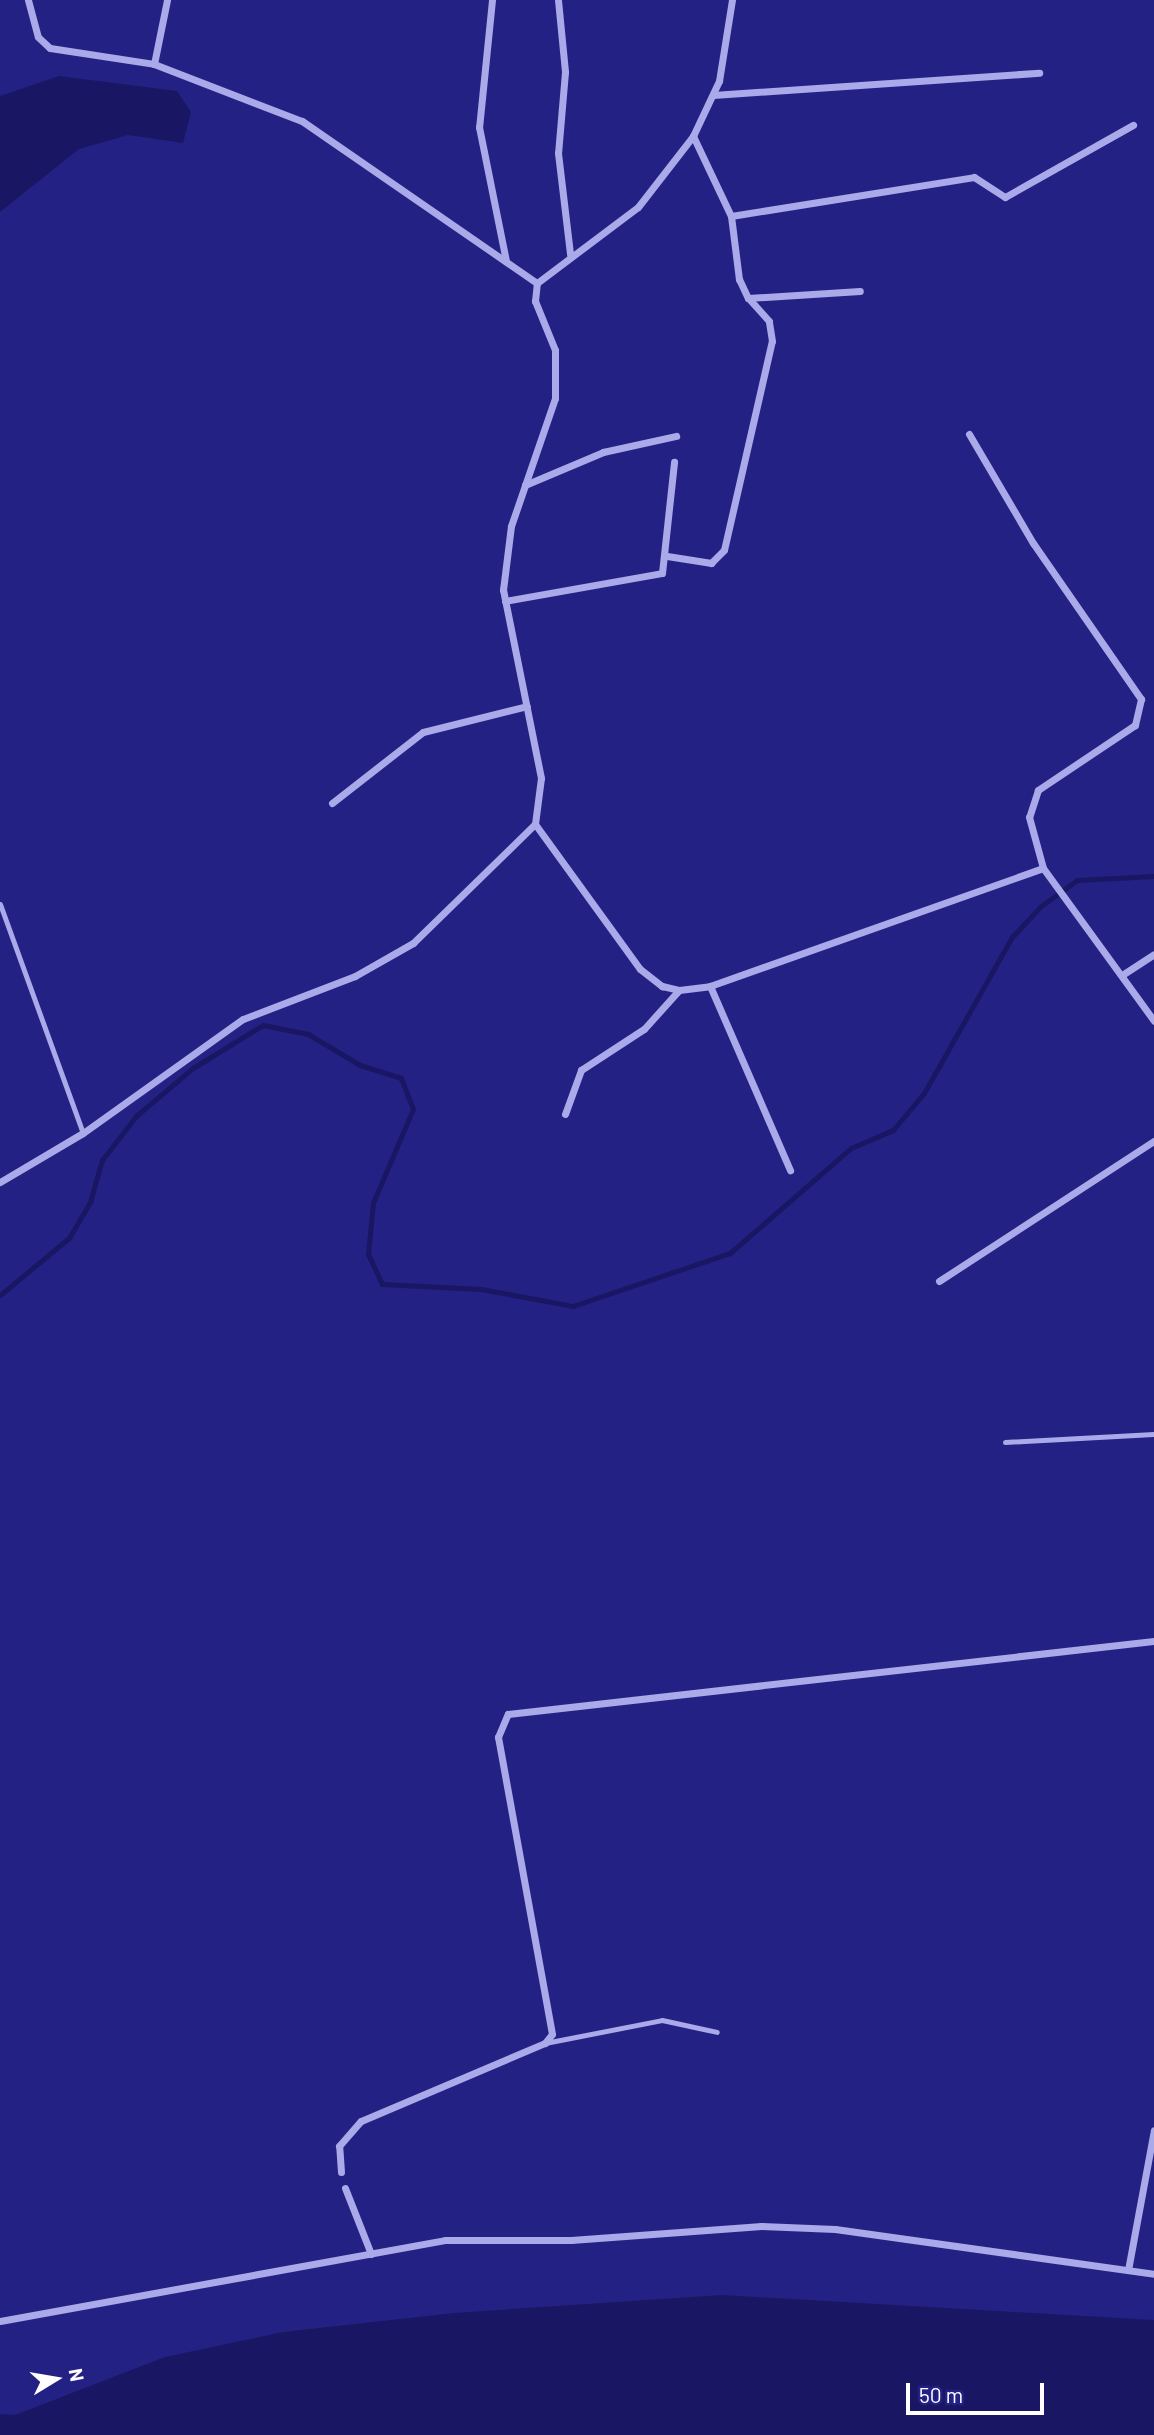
<!DOCTYPE html>
<html>
<head>
<meta charset="utf-8">
<style>
	body { margin:0 }
	#map { position:relative; width:1154px; height:2435px; overflow:hidden; background:#242184; font-family:Barlow,sans-serif }
	div>[style] { position:absolute }
	.water>* { inset:0; background:#191763 }
	.stream>* { height:5px; margin:-2.5px; padding:0 2.5px; transform-origin:2.5px; border-radius:2.5px; background:#191763 }
	.lane>* { height:5px; margin:-2.5px; padding:0 2.5px; transform-origin:2.5px; border-radius:2.5px; background:#aaa9e9 }
	.street>* { height:7px; margin:-3.5px; padding:0 3.5px; transform-origin:3.5px; border-radius:3.5px; background:#aaa9e9 }
	span { translate:-50% -50%; white-space:nowrap; text-align:center; line-height:1.15; -webkit-text-stroke:7px #242184; paint-order:stroke }
	.north { position:absolute; left:21px; top:2344px; width:70px; height:70px; -webkit-text-stroke:5px #242184; paint-order:stroke; rotate:79deg; font-size:19px; font-weight:700; line-height:28px; text-align:center; color:#fff }
	.north::after { content:''; display:block; margin:auto; width:24px; height:32px; background:#fff; clip-path:polygon(50% 0,100% 100%,50% 72%,0 100%) }
	.scale { position:absolute; left:906px; top:2383px; width:138px; height:32px; box-sizing:border-box; border:4px solid #fff; border-top:0; padding-left:9px; font-size:21px; line-height:24px; white-space:nowrap; color:#fff; -webkit-text-stroke:5px #242184; paint-order:stroke }
</style>
</head>
<body>
<div id="map">
	<div class="water">
		<div style="clip-path:polygon(59px 76px,177px 91px,191px 112px,183px 143px,128px 135px,79px 149px,0 212px,0 96px)"></div>
		<div style="clip-path:polygon(722px 2295px,1154px 2320px,1154px 2435px,0 2435px,0 2414px,15px 2415px,165px 2357px,283px 2332px,454px 2313px)"></div>
	</div>
	<div class="stream">
		<div style="left:0;top:1295px;width:89px;rotate:-39.6deg"></div>
		<div style="left:69px;top:1238px;width:42px;rotate:-59.7deg"></div>
		<div style="left:90px;top:1202px;width:44px;rotate:-74.1deg"></div>
		<div style="left:102px;top:1160px;width:56px;rotate:-52.3deg"></div>
		<div style="left:136px;top:1116px;width:75px;rotate:-40.1deg"></div>
		<div style="left:193px;top:1068px;width:82px;rotate:-31.6deg"></div>
		<div style="left:263px;top:1025px;width:46px;rotate:11.3deg"></div>
		<div style="left:308px;top:1034px;width:61px;rotate:30.8deg"></div>
		<div style="left:360px;top:1065px;width:43px;rotate:17.6deg"></div>
		<div style="left:401px;top:1078px;width:33px;rotate:69deg"></div>
		<div style="left:413px;top:1109px;width:102px;rotate:113.1deg"></div>
		<div style="left:373px;top:1203px;width:51px;rotate:95.6deg"></div>
		<div style="left:368px;top:1254px;width:33px;rotate:65deg"></div>
		<div style="left:382px;top:1284px;width:99px;rotate:2.9deg"></div>
		<div style="left:481px;top:1289px;width:94px;rotate:10.5deg"></div>
		<div style="left:573px;top:1306px;width:166px;rotate:-18.7deg"></div>
		<div style="left:730px;top:1253px;width:160px;rotate:-41deg"></div>
		<div style="left:851px;top:1148px;width:46px;rotate:-23.2deg"></div>
		<div style="left:893px;top:1130px;width:48px;rotate:-50deg"></div>
		<div style="left:924px;top:1093px;width:179px;rotate:-60.6deg"></div>
		<div style="left:1012px;top:937px;width:42px;rotate:-46.9deg"></div>
		<div style="left:1041px;top:906px;width:44px;rotate:-35.8deg"></div>
		<div style="left:1077px;top:880px;width:77px;rotate:-3deg"></div>
	</div>
	<div class="lane">
		<div style="left:0;top:904px;width:244px;rotate:70.1deg"></div>
		<div style="left:1005px;top:1442px;width:149px;rotate:-3.1deg"></div>
		<div style="left:545px;top:2043px;width:119px;rotate:-11.1deg"></div>
		<div style="left:662px;top:2020px;width:56px;rotate:12.3deg"></div>
	</div>
	<div class="street">
		<div style="left:28px;top:0;width:38px;rotate:75deg"></div>
		<div style="left:38px;top:37px;width:16px;rotate:43deg"></div>
		<div style="left:50px;top:48px;width:105px;rotate:8.7deg"></div>
		<div style="left:154px;top:64px;width:159px;rotate:21.1deg"></div>
		<div style="left:302px;top:121px;width:285px;rotate:34.6deg"></div>
		<div style="left:492px;top:0;width:128px;rotate:95.8deg"></div>
		<div style="left:479px;top:127px;width:137px;rotate:78.6deg"></div>
		<div style="left:558px;top:0;width:72px;rotate:84.4deg"></div>
		<div style="left:565px;top:72px;width:81px;rotate:94.9deg"></div>
		<div style="left:558px;top:153px;width:102px;rotate:83.2deg"></div>
		<div style="left:154px;top:64px;width:65px;rotate:-78.5deg"></div>
		<div style="left:713px;top:95px;width:327px;rotate:-3.9deg"></div>
		<div style="left:693px;top:136px;width:89px;rotate:64.6deg"></div>
		<div style="left:731px;top:216px;width:246px;rotate:-9.1deg"></div>
		<div style="left:974px;top:177px;width:37px;rotate:33deg"></div>
		<div style="left:1005px;top:197px;width:147px;rotate:-29.4deg"></div>
		<div style="left:731px;top:216px;width:64px;rotate:82.8deg"></div>
		<div style="left:739px;top:279px;width:21px;rotate:65deg"></div>
		<div style="left:748px;top:298px;width:112px;rotate:-3.6deg"></div>
		<div style="left:969px;top:434px;width:126px;rotate:59.6deg"></div>
		<div style="left:1033px;top:543px;width:190px;rotate:55.3deg"></div>
		<div style="left:1141px;top:699px;width:27px;rotate:103deg"></div>
		<div style="left:1135px;top:725px;width:117px;rotate:146.2deg"></div>
		<div style="left:1038px;top:790px;width:28px;rotate:108deg"></div>
		<div style="left:1029px;top:817px;width:53px;rotate:74.6deg"></div>
		<div style="left:1043px;top:868px;width:189px;rotate:54deg"></div>
		<div style="left:525px;top:485px;width:85px;rotate:-22.9deg"></div>
		<div style="left:603px;top:452px;width:75px;rotate:-12.4deg"></div>
		<div style="left:667px;top:556px;width:45px;rotate:9deg"></div>
		<div style="left:711px;top:563px;width:18px;rotate:-45deg"></div>
		<div style="left:724px;top:550px;width:214px;rotate:-77.1deg"></div>
		<div style="left:772px;top:341px;width:20px;rotate:-99deg"></div>
		<div style="left:769px;top:321px;width:31px;rotate:-132deg"></div>
		<div style="left:505px;top:601px;width:159px;rotate:-10.1deg"></div>
		<div style="left:662px;top:573px;width:112px;rotate:-83.8deg"></div>
		<div style="left:332px;top:803px;width:115px;rotate:-38deg"></div>
		<div style="left:423px;top:732px;width:107px;rotate:-14deg"></div>
		<div style="left:535px;top:824px;width:179px;rotate:54.1deg"></div>
		<div style="left:640px;top:969px;width:28px;rotate:38deg"></div>
		<div style="left:662px;top:986px;width:17px;rotate:13deg"></div>
		<div style="left:679px;top:990px;width:31px;rotate:-7deg"></div>
		<div style="left:710px;top:986px;width:353px;rotate:-19.5deg"></div>
		<div style="left:1122px;top:975px;width:38px;rotate:-33deg"></div>
		<div style="left:710px;top:986px;width:201px;rotate:66.5deg"></div>
		<div style="left:565px;top:1114px;width:47px;rotate:-70deg"></div>
		<div style="left:581px;top:1070px;width:75px;rotate:-33.1deg"></div>
		<div style="left:644px;top:1029px;width:52px;rotate:-48.1deg"></div>
		<div style="left:0;top:1182px;width:96px;rotate:-30.6deg"></div>
		<div style="left:83px;top:1133px;width:196px;rotate:-35.5deg"></div>
		<div style="left:243px;top:1019px;width:120px;rotate:-21deg"></div>
		<div style="left:355px;top:976px;width:67px;rotate:-29.6deg"></div>
		<div style="left:413px;top:943px;width:170px;rotate:-44.3deg"></div>
		<div style="left:535px;top:824px;width:46px;rotate:-82.6deg"></div>
		<div style="left:541px;top:778px;width:192px;rotate:-101.4deg"></div>
		<div style="left:503px;top:590px;width:64px;rotate:-82.9deg"></div>
		<div style="left:511px;top:526px;width:135px;rotate:-71deg"></div>
		<div style="left:555px;top:398px;width:48px;rotate:-90deg"></div>
		<div style="left:555px;top:350px;width:53px;rotate:-112.2deg"></div>
		<div style="left:535px;top:301px;width:18px;rotate:-84deg"></div>
		<div style="left:537px;top:283px;width:126px;rotate:-37deg"></div>
		<div style="left:638px;top:207px;width:90px;rotate:-52.2deg"></div>
		<div style="left:693px;top:136px;width:61px;rotate:-64.7deg"></div>
		<div style="left:719px;top:81px;width:82px;rotate:-80.9deg"></div>
		<div style="left:939px;top:1281px;width:257px;rotate:-33.1deg"></div>
		<div style="left:341px;top:2172px;width:26px;rotate:-94deg"></div>
		<div style="left:339px;top:2146px;width:33px;rotate:-49deg"></div>
		<div style="left:361px;top:2121px;width:200px;rotate:-23deg"></div>
		<div style="left:545px;top:2043px;width:11px;rotate:-52deg"></div>
		<div style="left:552px;top:2034px;width:302px;rotate:-100.3deg"></div>
		<div style="left:498px;top:1737px;width:25px;rotate:-67deg"></div>
		<div style="left:508px;top:1714px;width:650px;rotate:-6.45deg"></div>
		<div style="left:345px;top:2188px;width:71px;rotate:68.5deg"></div>
		<div style="left:1128px;top:2270px;width:142px;rotate:-79.5deg"></div>
		<div style="left:0;top:2321px;width:452px;rotate:-10.3deg"></div>
		<div style="left:445px;top:2240px;width:126px"></div>
		<div style="left:571px;top:2240px;width:191px;rotate:-4.2deg"></div>
		<div style="left:761px;top:2226px;width:74px;rotate:2.3deg"></div>
		<div style="left:835px;top:2229px;width:322px;rotate:8deg"></div>
	</div>
	<div class="north">N</div>
	<div class="scale">50 m</div>
</div>
</body>
</html>
